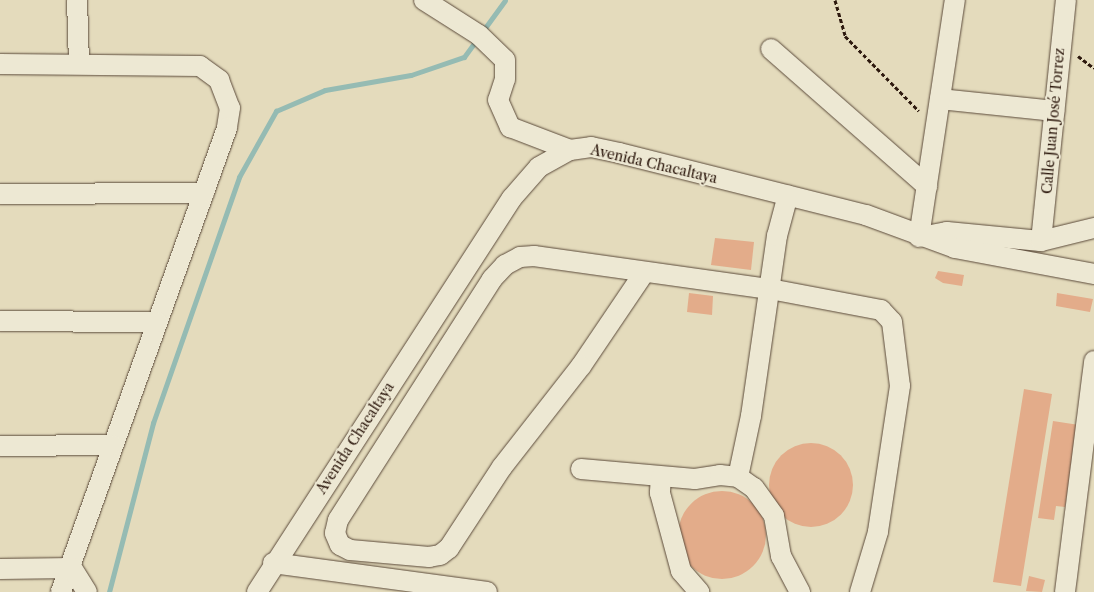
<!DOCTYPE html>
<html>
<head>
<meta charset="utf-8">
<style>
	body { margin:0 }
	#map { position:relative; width:1094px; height:592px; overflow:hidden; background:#e4dbbc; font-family:"Libre Caslon Text",serif }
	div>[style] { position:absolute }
	.stream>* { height:5px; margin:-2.5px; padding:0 2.5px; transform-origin:2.5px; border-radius:2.5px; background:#95bbb3 }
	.building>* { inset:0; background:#e3ac8a }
	.round { border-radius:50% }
	.path>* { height:3px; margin-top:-1.5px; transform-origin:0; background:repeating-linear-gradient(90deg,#2d190e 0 4px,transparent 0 6.5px) }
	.roads { filter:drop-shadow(0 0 1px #5b4a3a) drop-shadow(0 0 1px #5b4a3a) }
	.minor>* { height:20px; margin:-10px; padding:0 10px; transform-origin:10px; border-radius:10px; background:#ede8d3 }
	span { translate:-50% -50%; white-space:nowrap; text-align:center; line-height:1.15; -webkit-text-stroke:4px #ede8d3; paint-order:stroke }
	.street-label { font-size:14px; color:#2d190e }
</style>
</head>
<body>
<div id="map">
	<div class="stream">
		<div style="left:482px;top:32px;width:39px;rotate:-54deg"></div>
		<div style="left:109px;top:592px;width:175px;rotate:-75.4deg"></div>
		<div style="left:153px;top:423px;width:261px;rotate:-70.7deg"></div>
		<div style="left:239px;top:177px;width:76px;rotate:-60.7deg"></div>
		<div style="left:276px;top:111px;width:53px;rotate:-23.2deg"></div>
		<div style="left:325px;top:90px;width:87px;rotate:-9.9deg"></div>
		<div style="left:411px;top:75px;width:56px;rotate:-18.8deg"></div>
		<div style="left:464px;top:57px;width:22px;rotate:-54deg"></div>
	</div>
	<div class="building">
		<div style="clip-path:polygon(715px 238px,754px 242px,751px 270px,711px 265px)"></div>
		<div style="clip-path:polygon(938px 271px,964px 275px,962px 286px,943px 283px,935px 278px)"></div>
		<div style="clip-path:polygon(689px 293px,713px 296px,712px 315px,687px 312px)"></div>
		<div style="clip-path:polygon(1057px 293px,1093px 299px,1090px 312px,1056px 306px)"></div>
		<div style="clip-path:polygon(1024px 389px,1052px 394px,1021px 586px,993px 582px)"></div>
		<div style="clip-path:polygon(1053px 421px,1079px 425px,1065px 507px,1056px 506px,1054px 520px,1038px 518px)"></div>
		<div class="round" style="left:769px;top:443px;width:84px;height:84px"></div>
		<div class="round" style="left:678px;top:491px;width:88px;height:88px"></div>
		<div style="clip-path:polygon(1029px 576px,1045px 580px,1042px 592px,1026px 591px)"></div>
	</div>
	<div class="path">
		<div style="left:835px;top:0;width:37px;rotate:74deg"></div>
		<div style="left:845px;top:36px;width:105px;rotate:45.4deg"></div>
		<div style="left:1078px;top:56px;width:20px;rotate:37deg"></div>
	</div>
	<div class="roads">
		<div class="minor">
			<div style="left:77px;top:0;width:64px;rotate:88.2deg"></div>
			<div style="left:424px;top:0;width:65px;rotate:32.5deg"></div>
			<div style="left:479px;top:35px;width:36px;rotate:44deg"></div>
			<div style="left:505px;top:60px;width:19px;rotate:90deg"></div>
			<div style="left:505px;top:79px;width:22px;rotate:108deg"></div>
			<div style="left:498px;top:100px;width:30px;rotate:66deg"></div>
			<div style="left:510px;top:127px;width:64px;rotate:21deg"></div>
			<div style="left:771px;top:49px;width:208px;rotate:41.3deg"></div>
			<div style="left:0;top:64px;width:200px;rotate:0.6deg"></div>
			<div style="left:200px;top:66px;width:24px;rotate:36deg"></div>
			<div style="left:219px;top:80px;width:30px;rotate:69deg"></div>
			<div style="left:230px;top:108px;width:20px;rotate:99deg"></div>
			<div style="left:227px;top:128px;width:493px;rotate:109.7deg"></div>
			<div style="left:940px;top:99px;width:115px;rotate:6deg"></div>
			<div style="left:0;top:194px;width:204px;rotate:-0.3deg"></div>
			<div style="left:926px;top:236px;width:21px;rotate:-11deg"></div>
			<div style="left:947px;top:232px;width:94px;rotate:5.5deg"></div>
			<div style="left:1041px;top:241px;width:55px;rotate:-13.8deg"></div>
			<div style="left:919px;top:237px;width:240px;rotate:-81.4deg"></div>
			<div style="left:1041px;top:241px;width:242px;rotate:-84.1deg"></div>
			<div style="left:644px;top:273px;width:112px;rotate:124.1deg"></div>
			<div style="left:581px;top:366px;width:128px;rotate:128deg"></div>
			<div style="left:502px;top:467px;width:97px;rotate:123.2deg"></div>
			<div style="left:449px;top:548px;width:11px;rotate:142deg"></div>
			<div style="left:440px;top:555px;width:11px;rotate:170deg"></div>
			<div style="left:429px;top:557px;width:79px;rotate:-174.9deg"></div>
			<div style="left:350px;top:550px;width:11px;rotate:-153deg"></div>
			<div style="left:340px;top:545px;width:13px;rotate:-113deg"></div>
			<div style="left:335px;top:533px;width:13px;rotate:-77deg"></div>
			<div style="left:338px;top:520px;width:286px;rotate:-57.4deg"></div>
			<div style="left:492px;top:279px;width:19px;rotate:-47deg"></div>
			<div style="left:505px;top:265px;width:17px;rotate:-28deg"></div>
			<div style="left:520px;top:257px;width:14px;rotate:-4deg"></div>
			<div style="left:534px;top:256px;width:238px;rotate:8deg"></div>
			<div style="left:770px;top:289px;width:113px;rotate:10.7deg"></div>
			<div style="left:881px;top:310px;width:16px;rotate:47deg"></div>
			<div style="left:892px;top:322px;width:64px;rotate:82.9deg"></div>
			<div style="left:900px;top:386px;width:148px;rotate:98.6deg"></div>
			<div style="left:878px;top:532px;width:63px;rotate:106.7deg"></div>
			<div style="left:0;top:321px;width:157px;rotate:0.4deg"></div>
			<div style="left:0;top:446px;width:112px;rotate:-0.5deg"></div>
			<div style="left:581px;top:469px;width:114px;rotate:5deg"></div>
			<div style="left:695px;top:479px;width:25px;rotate:-9deg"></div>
			<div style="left:720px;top:475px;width:18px;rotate:6deg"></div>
			<div style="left:738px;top:477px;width:19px;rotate:35deg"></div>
			<div style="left:754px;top:488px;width:34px;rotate:54deg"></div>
			<div style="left:774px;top:516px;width:41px;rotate:80.1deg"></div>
			<div style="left:781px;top:556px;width:41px;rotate:62.2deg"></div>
			<div style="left:661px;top:477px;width:16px;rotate:94deg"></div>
			<div style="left:660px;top:493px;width:81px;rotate:74.9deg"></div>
			<div style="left:681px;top:571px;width:28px;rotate:49deg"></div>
			<div style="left:738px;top:477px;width:62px;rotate:-78deg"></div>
			<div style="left:751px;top:416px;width:182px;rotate:-81.8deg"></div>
			<div style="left:777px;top:236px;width:42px;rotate:-75deg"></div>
			<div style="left:273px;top:563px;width:216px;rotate:7.7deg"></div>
			<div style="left:0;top:569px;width:72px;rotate:-0.8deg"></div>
			<div style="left:72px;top:568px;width:28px;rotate:58deg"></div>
			<div style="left:257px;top:592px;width:469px;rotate:-57.1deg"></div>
			<div style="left:512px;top:198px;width:41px;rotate:-48.9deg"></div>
			<div style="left:539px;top:167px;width:35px;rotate:-29deg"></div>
			<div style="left:570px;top:150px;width:21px;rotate:-8deg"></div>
			<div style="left:591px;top:147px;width:29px;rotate:12deg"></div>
			<div style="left:619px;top:153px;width:255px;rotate:14.1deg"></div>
			<div style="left:866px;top:215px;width:95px;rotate:20.3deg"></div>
			<div style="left:955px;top:248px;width:141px;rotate:10.6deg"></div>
			<div style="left:1065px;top:592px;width:233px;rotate:-82.8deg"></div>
		</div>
	</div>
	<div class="street-label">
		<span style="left:1053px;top:121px;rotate:-85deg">Calle Juan José Torrez</span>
		<span style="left:654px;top:164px;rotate:13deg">Avenida Chacaltaya</span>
		<span style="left:355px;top:438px;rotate:-57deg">Avenida Chacaltaya</span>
	</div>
</div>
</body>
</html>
